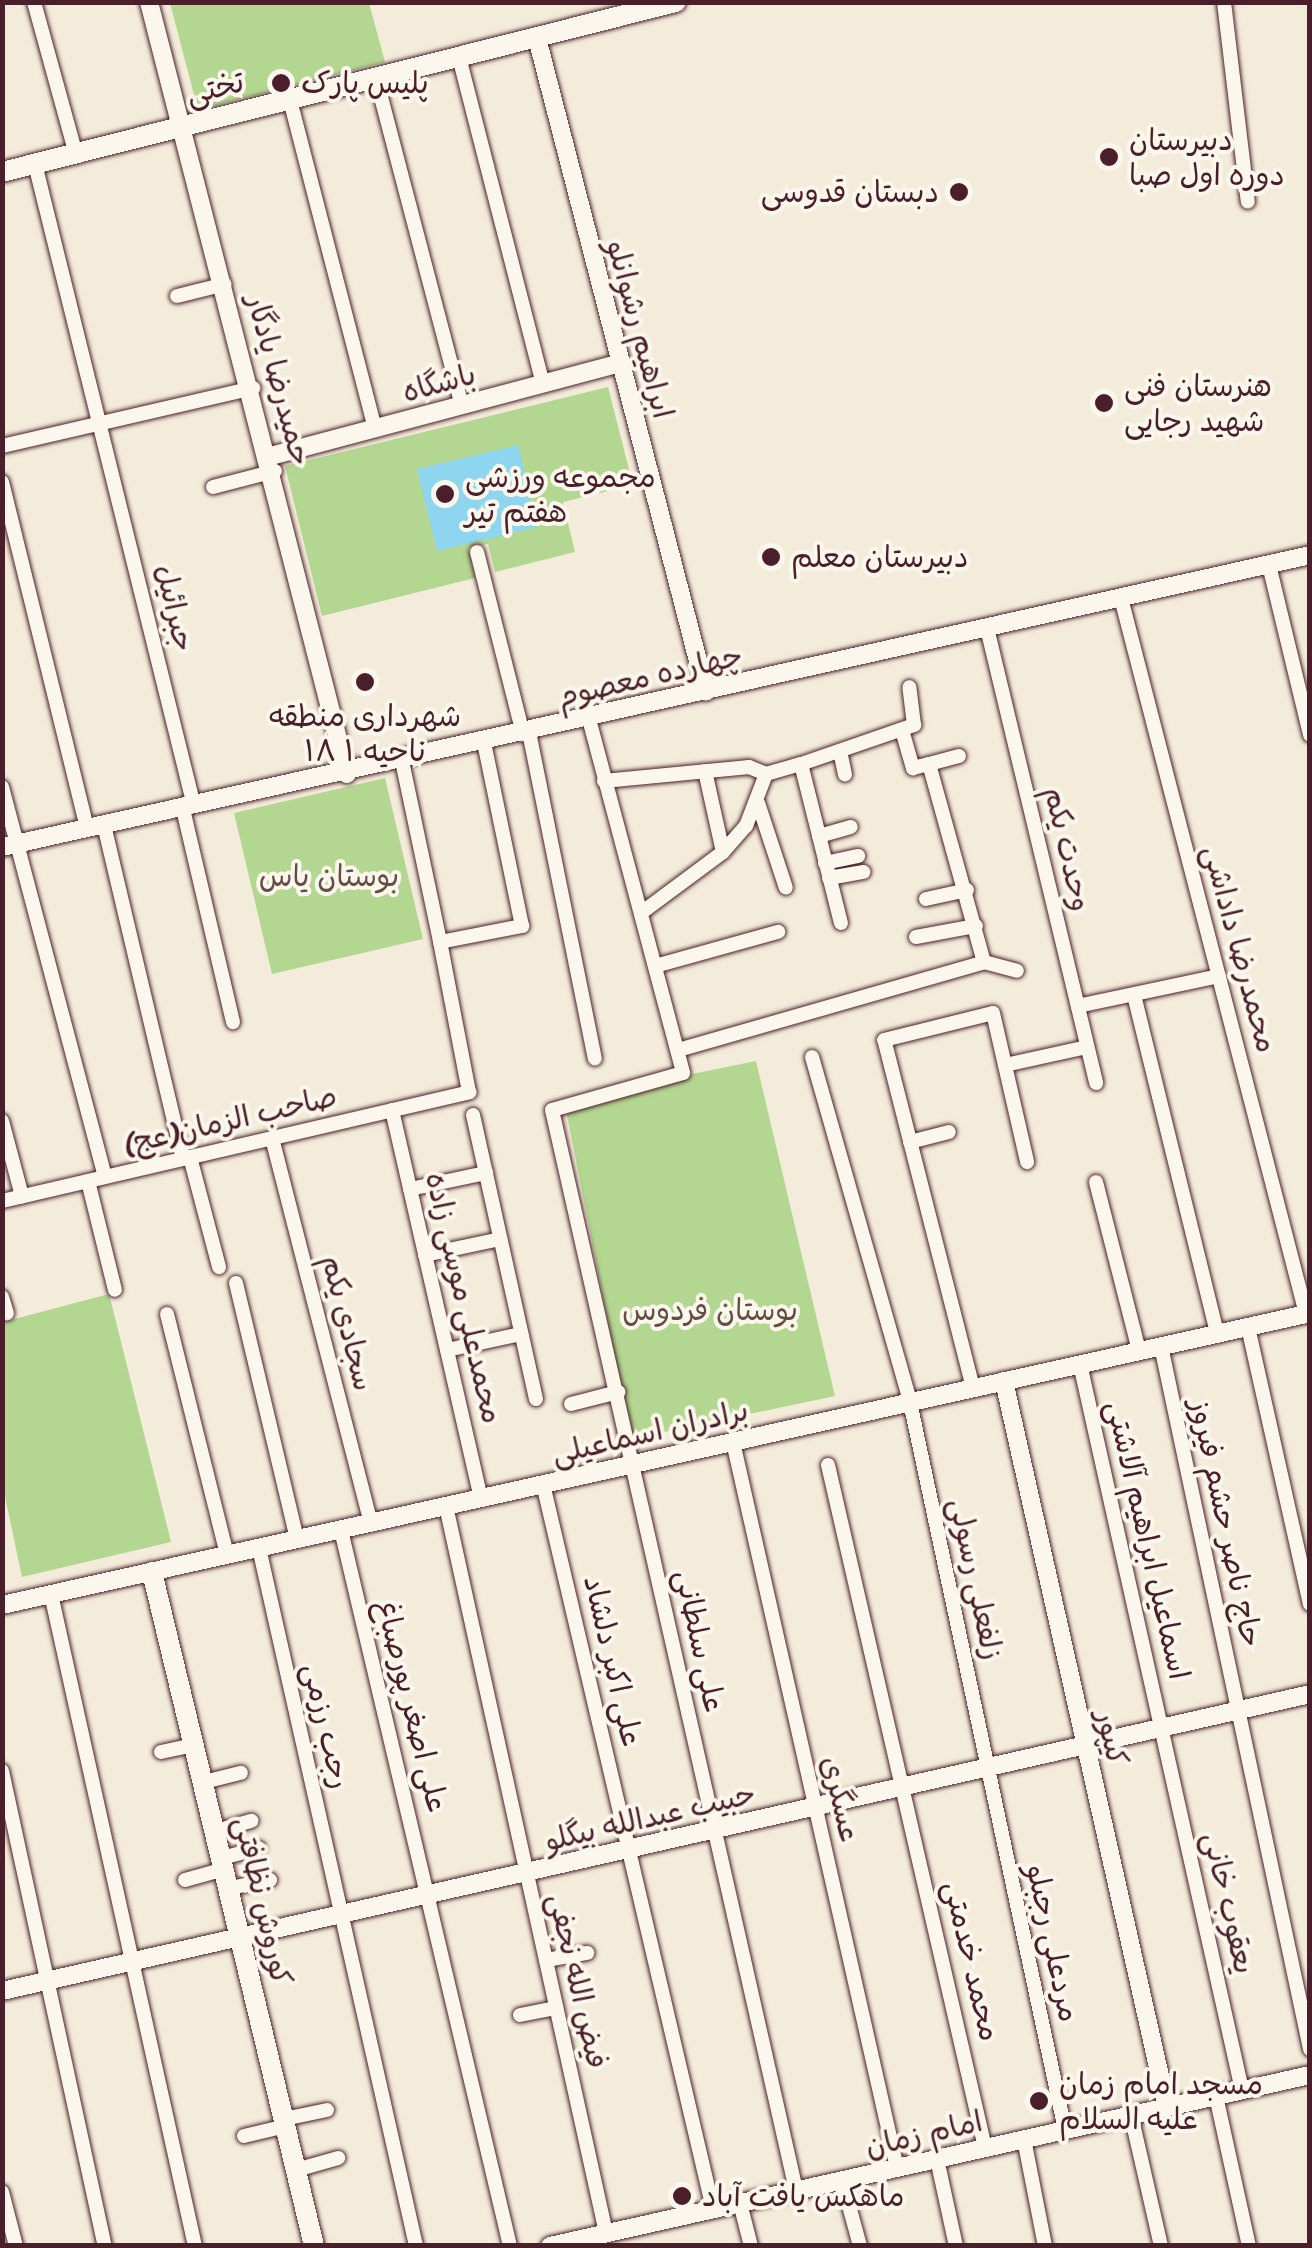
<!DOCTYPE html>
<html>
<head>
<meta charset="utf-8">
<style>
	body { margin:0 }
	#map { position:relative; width:1312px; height:2248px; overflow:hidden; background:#f4ecda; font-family:Sriracha,"Playpen Sans Arabic",sans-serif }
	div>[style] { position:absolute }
	.green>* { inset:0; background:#b3d791 }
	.water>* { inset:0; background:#8ed5ef }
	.roads { filter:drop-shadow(0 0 2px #4a1f2b) drop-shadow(0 0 2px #4a1f2b) }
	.minor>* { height:14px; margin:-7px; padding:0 7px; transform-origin:7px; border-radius:7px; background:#fbf7ec }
	.tertiary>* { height:18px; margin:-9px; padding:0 9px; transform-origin:9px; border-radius:9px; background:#fbf7ec }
	.secondary>* { height:20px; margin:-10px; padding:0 10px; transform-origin:10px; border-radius:10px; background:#fbf7ec }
	.dots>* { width:28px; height:28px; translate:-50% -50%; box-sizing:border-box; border:5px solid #fbf7ec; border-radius:50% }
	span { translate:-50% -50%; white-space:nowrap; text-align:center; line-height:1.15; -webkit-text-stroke:8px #fbf7ec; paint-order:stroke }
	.poi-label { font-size:30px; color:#4a1f2b }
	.left { translate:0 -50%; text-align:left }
	.right { translate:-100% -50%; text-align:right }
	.street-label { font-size:30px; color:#4a1f2b }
	.park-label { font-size:30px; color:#644d44 }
	.frame { position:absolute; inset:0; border:5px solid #4a1f2b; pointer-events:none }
</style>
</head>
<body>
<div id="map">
	<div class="green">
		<div style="clip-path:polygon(170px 3px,369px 3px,385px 62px,198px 110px)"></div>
		<div style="clip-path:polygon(608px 387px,633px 485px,563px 502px,575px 552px,495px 572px,488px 544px,468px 548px,475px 578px,322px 616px,285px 466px)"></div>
		<div style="clip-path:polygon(385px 778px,423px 939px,272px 974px,234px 813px)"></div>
		<div style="clip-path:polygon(756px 1061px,835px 1396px,631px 1439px,564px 1100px)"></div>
		<div style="clip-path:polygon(109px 1294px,171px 1542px,22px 1577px,3px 1487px,3px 1322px)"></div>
	</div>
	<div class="water">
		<div style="clip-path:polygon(518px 445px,537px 527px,437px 551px,417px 469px)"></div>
	</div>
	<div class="roads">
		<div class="minor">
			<div style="left:34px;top:2px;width:158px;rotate:74.6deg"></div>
			<div style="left:1224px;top:2px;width:201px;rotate:83.2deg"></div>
			<div style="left:459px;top:57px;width:338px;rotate:75.6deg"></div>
			<div style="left:376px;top:78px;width:339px;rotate:75.3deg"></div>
			<div style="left:290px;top:100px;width:340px;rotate:75.5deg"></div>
			<div style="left:35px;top:164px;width:661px;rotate:76.09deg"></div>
			<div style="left:177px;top:296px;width:49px;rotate:-14deg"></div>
			<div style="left:2px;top:446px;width:258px;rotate:-13deg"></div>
			<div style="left:2px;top:482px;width:357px;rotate:76.2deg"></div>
			<div style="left:213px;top:487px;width:64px;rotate:-14.5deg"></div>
			<div style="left:477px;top:552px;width:188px;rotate:75.8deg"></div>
			<div style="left:1269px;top:565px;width:175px;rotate:76.4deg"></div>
			<div style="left:1121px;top:598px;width:740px;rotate:75.51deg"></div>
			<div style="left:987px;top:628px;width:468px;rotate:76.5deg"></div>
			<div style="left:589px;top:719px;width:366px;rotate:75.1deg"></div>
			<div style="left:683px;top:1073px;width:136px;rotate:164.2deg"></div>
			<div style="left:552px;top:1110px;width:1107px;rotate:77.27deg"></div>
			<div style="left:902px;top:730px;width:40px;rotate:74deg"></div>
			<div style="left:913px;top:768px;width:16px;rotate:-14deg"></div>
			<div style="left:929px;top:764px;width:205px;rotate:74.5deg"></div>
			<div style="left:529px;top:732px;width:333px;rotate:78.6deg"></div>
			<div style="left:840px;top:751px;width:24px;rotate:78deg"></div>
			<div style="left:402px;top:761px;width:185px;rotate:78.1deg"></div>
			<div style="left:440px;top:942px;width:84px;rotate:-11deg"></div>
			<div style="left:522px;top:926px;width:187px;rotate:-101.7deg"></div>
			<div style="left:801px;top:764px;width:164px;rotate:75.9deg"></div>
			<div style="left:929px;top:764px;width:31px;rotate:-15deg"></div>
			<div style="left:705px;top:771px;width:83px;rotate:77.5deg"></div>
			<div style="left:604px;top:781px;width:146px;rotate:-5.5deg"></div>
			<div style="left:749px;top:767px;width:18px;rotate:22deg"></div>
			<div style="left:766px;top:774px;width:36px;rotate:-16deg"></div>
			<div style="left:801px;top:764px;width:120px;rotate:-19deg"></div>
			<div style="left:914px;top:725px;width:38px;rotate:-97deg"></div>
			<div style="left:2px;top:787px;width:403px;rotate:75.2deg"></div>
			<div style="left:758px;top:803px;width:89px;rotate:71.8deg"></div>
			<div style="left:183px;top:809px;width:219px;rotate:76.8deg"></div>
			<div style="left:104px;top:825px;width:343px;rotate:76.7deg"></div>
			<div style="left:819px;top:836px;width:33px;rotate:-16deg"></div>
			<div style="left:825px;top:863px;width:34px;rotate:-12deg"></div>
			<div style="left:829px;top:878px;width:35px;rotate:-10deg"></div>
			<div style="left:926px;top:899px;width:42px;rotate:-12.4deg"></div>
			<div style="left:641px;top:913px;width:102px;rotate:-36.6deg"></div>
			<div style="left:723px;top:852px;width:35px;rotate:-49deg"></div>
			<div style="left:746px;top:826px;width:56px;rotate:-69deg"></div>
			<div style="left:916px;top:937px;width:61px;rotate:-10.4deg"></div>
			<div style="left:984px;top:962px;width:34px;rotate:15deg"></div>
			<div style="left:655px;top:966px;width:128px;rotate:-15.5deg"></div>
			<div style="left:1134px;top:995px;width:349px;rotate:76.2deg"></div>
			<div style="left:1078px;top:1006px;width:144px;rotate:-12deg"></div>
			<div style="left:678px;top:1050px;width:318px;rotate:-16deg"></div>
			<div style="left:812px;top:1057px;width:359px;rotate:74.1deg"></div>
			<div style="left:910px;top:1402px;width:744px;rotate:77.98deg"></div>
			<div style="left:1005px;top:1065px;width:84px;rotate:-12.4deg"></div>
			<div style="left:392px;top:1110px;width:398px;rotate:77.1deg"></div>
			<div style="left:473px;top:1115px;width:291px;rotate:77.5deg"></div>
			<div style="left:2px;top:1121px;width:78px;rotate:75.1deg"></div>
			<div style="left:272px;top:1138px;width:398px;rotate:75.6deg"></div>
			<div style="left:910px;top:1142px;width:40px;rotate:-14.4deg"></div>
			<div style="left:190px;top:1157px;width:114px;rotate:75.2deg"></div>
			<div style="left:88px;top:1181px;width:112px;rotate:76.1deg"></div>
			<div style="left:1096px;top:1182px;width:174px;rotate:75.7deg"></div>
			<div style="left:410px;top:1189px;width:78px;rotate:-11.9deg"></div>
			<div style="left:2px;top:1201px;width:480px;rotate:-13.1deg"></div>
			<div style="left:469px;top:1092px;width:153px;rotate:-100.9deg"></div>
			<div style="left:425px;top:1255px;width:77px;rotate:-12deg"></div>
			<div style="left:236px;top:1283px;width:263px;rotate:76.6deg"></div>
			<div style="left:2px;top:1297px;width:17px;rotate:73deg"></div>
			<div style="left:167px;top:1314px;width:248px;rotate:76deg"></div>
			<div style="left:1248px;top:1327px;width:284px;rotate:77.4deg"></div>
			<div style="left:1161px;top:1346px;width:719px;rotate:78.03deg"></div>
			<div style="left:447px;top:1350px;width:76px;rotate:-12.2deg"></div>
			<div style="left:1080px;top:1364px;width:744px;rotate:77.42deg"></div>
			<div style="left:973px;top:1388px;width:359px;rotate:-104.3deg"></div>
			<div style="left:884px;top:1040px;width:112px;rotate:-13.9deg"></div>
			<div style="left:993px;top:1013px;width:153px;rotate:77.1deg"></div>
			<div style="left:571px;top:1404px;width:49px;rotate:-14.3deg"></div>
			<div style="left:733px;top:1442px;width:744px;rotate:77.27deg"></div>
			<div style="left:828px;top:1465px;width:701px;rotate:77.05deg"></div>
			<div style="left:543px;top:1484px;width:745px;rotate:76.8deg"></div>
			<div style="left:446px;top:1506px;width:744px;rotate:77.59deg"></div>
			<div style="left:341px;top:1530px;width:736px;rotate:76.72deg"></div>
			<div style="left:259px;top:1548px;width:715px;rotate:77.32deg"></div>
			<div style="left:51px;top:1594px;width:668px;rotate:77.55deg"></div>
			<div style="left:161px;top:1752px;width:34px;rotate:-12deg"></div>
			<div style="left:2px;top:1771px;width:486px;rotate:77.8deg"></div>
			<div style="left:204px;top:1782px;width:38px;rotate:-14deg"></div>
			<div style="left:216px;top:1831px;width:37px;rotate:-16deg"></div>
			<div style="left:222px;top:1858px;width:38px;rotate:-15deg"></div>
			<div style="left:185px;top:1880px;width:41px;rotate:-15.4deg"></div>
			<div style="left:230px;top:1888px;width:41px;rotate:-11.3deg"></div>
			<div style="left:546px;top:1960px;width:42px;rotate:-9.7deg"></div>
			<div style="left:520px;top:2015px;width:37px;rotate:-11deg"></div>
			<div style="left:1216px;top:2096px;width:154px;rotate:77.6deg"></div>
			<div style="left:1131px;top:2115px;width:134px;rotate:77.1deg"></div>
			<div style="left:284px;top:2119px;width:44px;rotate:-11.8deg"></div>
			<div style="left:244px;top:2136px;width:43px;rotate:-13.4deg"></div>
			<div style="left:1024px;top:2139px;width:109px;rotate:78.9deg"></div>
			<div style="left:937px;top:2159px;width:89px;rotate:77.7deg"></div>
			<div style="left:296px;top:2170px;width:44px;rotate:-15.9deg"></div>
			<div style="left:842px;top:2180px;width:68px;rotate:74.7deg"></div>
			<div style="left:2px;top:2192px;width:56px;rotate:75.5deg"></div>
			<div style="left:740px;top:2203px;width:44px;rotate:75.7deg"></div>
		</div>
		<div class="tertiary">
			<div style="left:149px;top:2px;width:797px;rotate:75.62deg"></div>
			<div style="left:537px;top:38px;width:675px;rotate:75.51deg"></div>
			<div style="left:271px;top:456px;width:362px;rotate:-14.9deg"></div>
			<div style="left:2px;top:847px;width:1340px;rotate:-12.58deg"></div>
			<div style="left:1004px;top:1381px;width:744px;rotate:77.35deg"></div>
			<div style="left:2px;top:1605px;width:1340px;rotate:-12.58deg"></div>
			<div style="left:2px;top:1991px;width:1341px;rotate:-12.79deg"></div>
			<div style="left:550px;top:2246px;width:779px;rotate:-12.68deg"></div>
		</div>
		<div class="secondary">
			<div style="left:2px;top:172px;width:695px;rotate:-14.16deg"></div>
			<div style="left:152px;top:1572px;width:693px;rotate:76.48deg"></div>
		</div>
	</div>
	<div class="dots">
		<div style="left:281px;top:83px;background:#4a1f2b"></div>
		<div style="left:1109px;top:157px;background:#4a1f2b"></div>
		<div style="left:959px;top:192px;background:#4a1f2b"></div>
		<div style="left:1104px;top:403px;background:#4a1f2b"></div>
		<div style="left:445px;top:494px;background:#4a1f2b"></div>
		<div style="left:771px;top:557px;background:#4a1f2b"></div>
		<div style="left:365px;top:682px;background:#4a1f2b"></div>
		<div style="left:1039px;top:2101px;background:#4a1f2b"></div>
		<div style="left:682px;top:2196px;background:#4a1f2b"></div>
	</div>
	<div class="poi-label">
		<span class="left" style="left:301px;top:83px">پلیس پارک</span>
		<span class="left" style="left:1129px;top:157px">دبیرستان<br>دوره اول صبا</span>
		<span class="right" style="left:939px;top:192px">دبستان قدوسی</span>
		<span class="left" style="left:1124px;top:403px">هنرستان فنی<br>شهید رجایی</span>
		<span class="left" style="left:465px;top:494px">مجموعه ورزشی<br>هفتم تیر</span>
		<span class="left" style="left:791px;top:557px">دبیرستان معلم</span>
		<span style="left:365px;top:733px">شهرداری منطقه<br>۱۸ ناحیه ۱</span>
		<span class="left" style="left:1059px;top:2101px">مسجد امام زمان<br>علیه السلام</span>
		<span class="left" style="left:702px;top:2196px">ماهکس یافت آباد</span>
	</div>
	<div class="street-label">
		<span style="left:215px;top:88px;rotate:-14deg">تختی</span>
		<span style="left:640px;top:329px;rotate:75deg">ابراهیم رشوانلو</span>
		<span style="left:279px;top:380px;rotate:75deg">حمیدرضا یادگار</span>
		<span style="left:439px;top:383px;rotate:-15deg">باشگاه</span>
		<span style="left:175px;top:608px;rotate:77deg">جبرائیل</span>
		<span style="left:650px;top:676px;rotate:-13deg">چهارده معصوم</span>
		<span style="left:1068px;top:849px;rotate:77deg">وحدت یکم</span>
		<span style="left:1240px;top:949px;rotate:75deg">محمدرضا داداشی</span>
		<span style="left:230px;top:1120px;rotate:-13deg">صاحب الزمان(عج)</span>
		<span style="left:464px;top:1298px;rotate:77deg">محمدعلی موسی زاده</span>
		<span style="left:348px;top:1323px;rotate:76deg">سجادی یکم</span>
		<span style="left:650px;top:1432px;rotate:-13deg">برادران اسماعیلی</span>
		<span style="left:1226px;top:1523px;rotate:78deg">حاج ناصر حشم فیروز</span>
		<span style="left:1148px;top:1540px;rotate:77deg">اسماعیل ابراهیم آلاشتی</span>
		<span style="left:976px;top:1579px;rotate:78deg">زلفعلی رسولی</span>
		<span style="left:700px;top:1641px;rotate:78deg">علی سلطانی</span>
		<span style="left:613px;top:1661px;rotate:77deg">علی اکبر دلشاد</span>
		<span style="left:412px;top:1706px;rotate:76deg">علی اصغر پورصباغ</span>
		<span style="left:327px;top:1726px;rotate:77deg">رجب رزمی</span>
		<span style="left:1112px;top:1738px;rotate:77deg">کیپور</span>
		<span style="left:841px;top:1799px;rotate:77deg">عسگری</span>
		<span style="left:650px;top:1817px;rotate:-13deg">حبیب عبدالله بیگلو</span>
		<span style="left:263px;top:1901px;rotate:77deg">کوروش نظافتی</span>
		<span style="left:1229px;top:1903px;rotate:77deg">یعقوب خانی</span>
		<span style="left:1053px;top:1943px;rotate:78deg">مردعلی رجبلو</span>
		<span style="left:972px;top:1961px;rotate:77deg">محمد خدمتی</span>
		<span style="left:578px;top:1981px;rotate:77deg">فیض الله نجفی</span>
		<span style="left:924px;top:2134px;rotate:-13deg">امام زمان</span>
	</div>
	<div class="park-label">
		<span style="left:329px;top:876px">بوستان یاس</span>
		<span style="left:710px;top:1310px">بوستان فردوس</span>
	</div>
	<div class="frame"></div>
</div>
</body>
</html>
